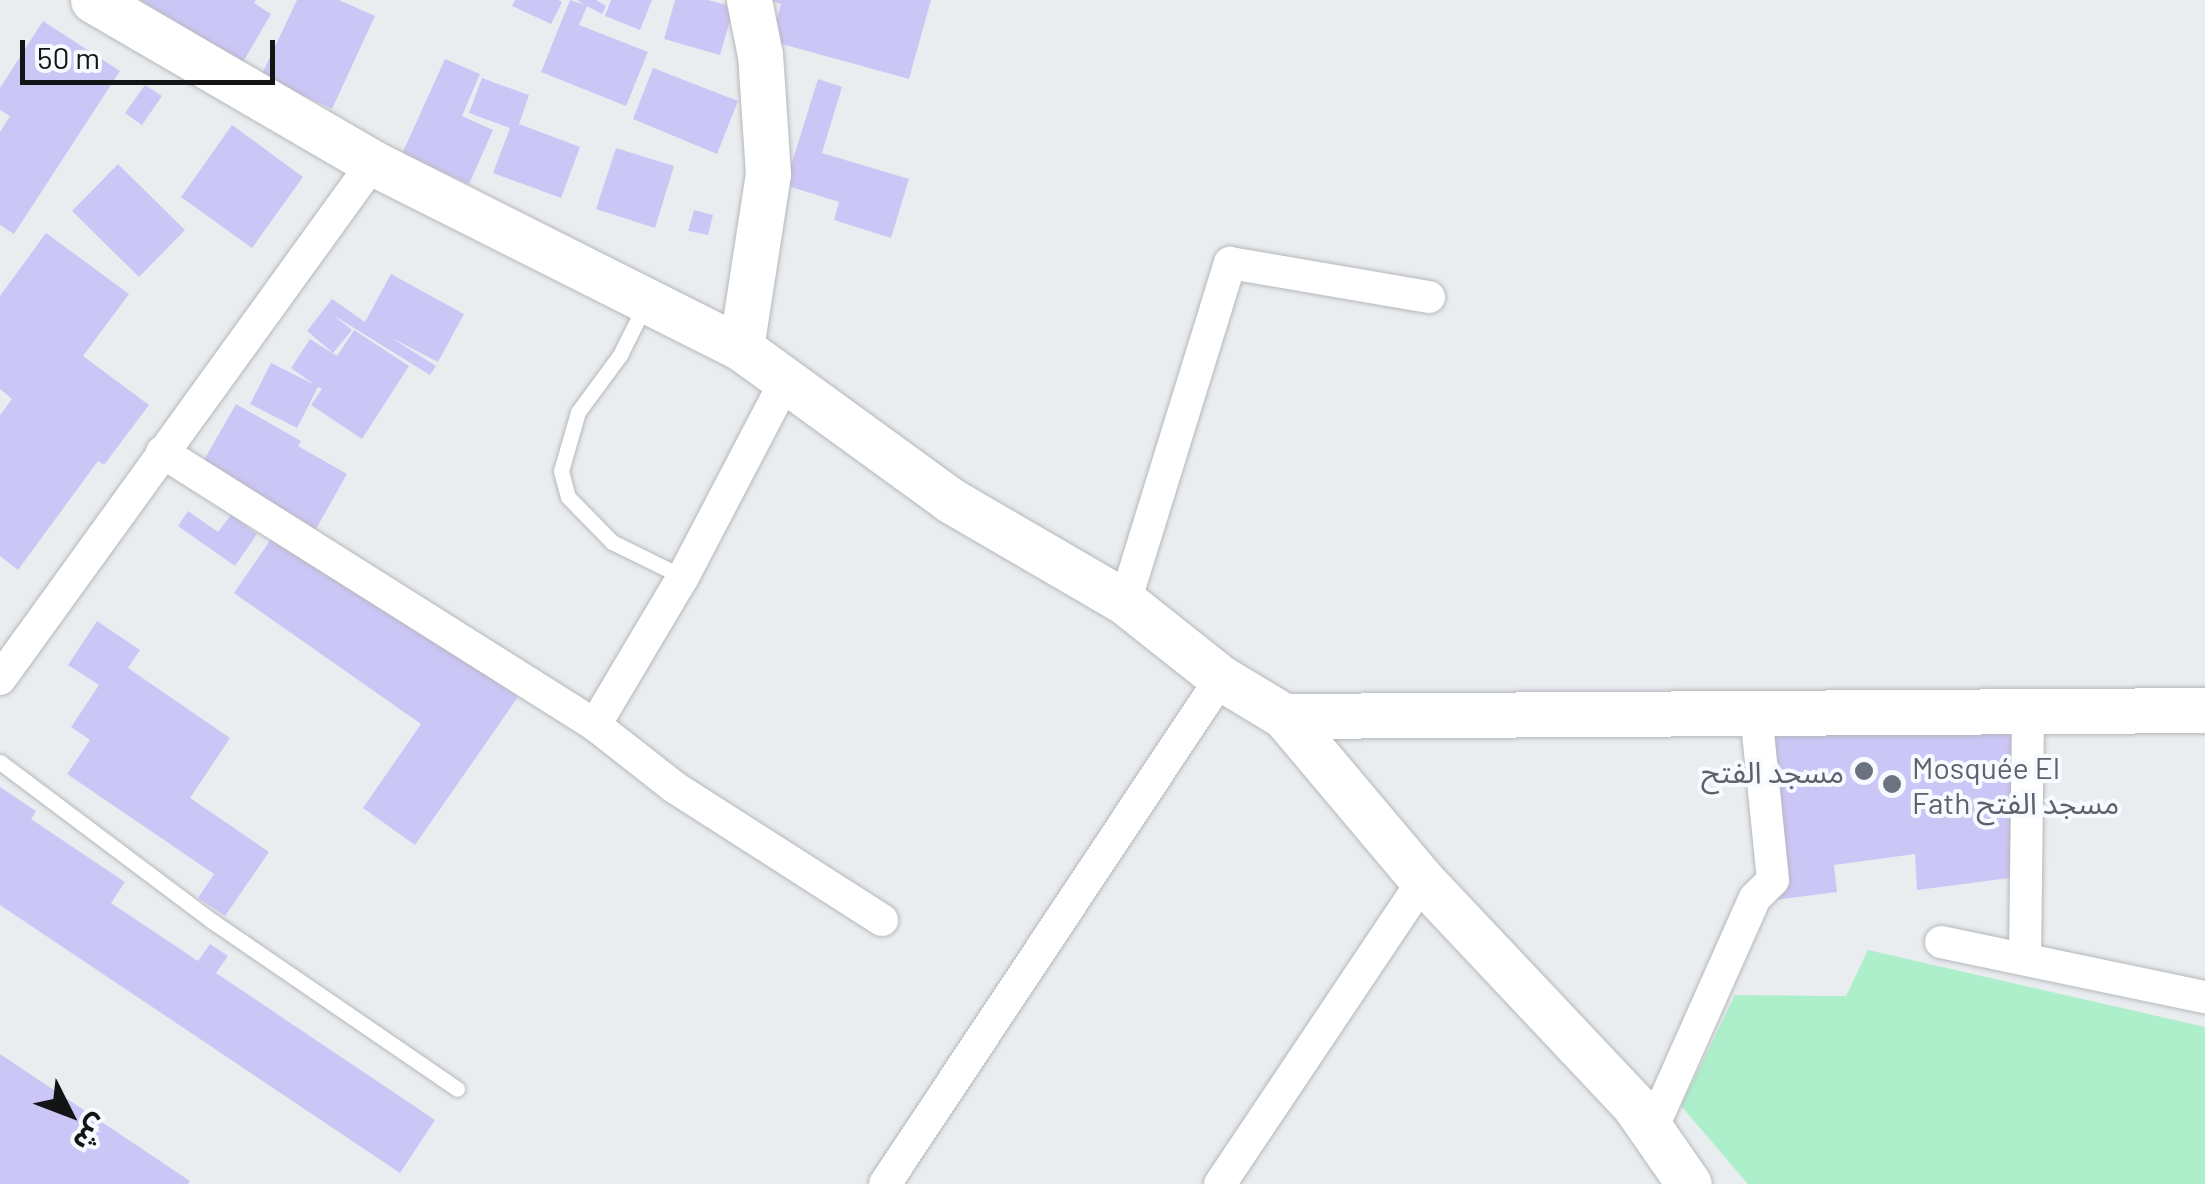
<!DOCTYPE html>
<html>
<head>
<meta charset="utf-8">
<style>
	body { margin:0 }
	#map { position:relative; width:2205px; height:1184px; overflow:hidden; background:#eaedf0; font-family:Barlow,"Noto Sans Arabic",sans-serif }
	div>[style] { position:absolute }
	.green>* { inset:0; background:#adefcb }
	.building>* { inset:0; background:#ccc6f7 }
	.roads { filter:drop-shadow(0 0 2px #b5b8bb) drop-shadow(0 0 2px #b5b8bb) }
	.lane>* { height:15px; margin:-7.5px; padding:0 7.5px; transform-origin:7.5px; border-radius:7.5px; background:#fff }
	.street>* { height:32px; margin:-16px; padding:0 16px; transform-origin:16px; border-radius:16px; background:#fff }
	.secondary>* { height:45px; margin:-22.5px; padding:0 22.5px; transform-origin:22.5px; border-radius:22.5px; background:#fff }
	.dots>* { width:28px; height:28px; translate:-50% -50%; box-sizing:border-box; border:5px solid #f7fafe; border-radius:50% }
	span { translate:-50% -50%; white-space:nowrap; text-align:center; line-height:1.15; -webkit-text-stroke:8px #f7fafe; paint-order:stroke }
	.worship-label { font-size:30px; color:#5b616d }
	.left { translate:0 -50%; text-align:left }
	.right { translate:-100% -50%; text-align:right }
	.north { position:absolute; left:20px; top:1064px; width:100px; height:100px; -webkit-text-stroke:8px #f7fafe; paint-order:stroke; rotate:132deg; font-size:28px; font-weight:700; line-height:40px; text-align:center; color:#131415 }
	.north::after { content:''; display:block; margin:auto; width:35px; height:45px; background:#131415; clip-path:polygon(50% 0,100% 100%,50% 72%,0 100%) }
	.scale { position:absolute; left:20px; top:40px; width:255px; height:45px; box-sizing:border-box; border:5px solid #131415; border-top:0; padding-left:12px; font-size:30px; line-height:35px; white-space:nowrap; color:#131415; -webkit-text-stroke:8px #f7fafe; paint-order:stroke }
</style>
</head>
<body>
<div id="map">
	<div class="green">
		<div style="clip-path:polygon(1868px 950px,2205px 1027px,2205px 1184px,1748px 1184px,1681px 1106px,1735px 995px,1846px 996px)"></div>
	</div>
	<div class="building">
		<div style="clip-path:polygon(140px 0,256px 0,254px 3px,271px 14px,243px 62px)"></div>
		<div style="clip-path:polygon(297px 0,339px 0,375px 16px,332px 109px,261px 76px)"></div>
		<div style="clip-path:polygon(515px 0,559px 0,562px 2px,551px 24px,512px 6px)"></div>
		<div style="clip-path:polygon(570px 0,585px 5px,577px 0,596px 0,606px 6px,602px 14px,587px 6px,579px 25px,648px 52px,626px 106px,541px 72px)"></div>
		<div style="clip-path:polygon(611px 0,652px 0,640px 30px,605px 16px)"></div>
		<div style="clip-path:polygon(675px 0,708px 0,734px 7px,720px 55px,664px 39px)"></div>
		<div style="clip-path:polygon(770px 0,931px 0,909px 79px,771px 41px,781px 4px)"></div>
		<div style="clip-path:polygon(43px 21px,120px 71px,14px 234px,0 225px,0 132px,10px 116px,0 110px,0 88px)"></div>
		<div style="clip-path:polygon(445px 59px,480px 74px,462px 116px,493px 130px,469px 184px,402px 154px)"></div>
		<div style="clip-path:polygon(653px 68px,738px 101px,717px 154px,633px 119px)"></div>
		<div style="clip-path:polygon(482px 78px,529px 95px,519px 124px,580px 147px,561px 198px,493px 173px,510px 128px,469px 113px)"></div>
		<div style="clip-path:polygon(818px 79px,842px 87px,822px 153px,909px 179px,891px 238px,834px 220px,839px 202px,785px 185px)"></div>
		<div style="clip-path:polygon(145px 85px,162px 96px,142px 125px,125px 113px)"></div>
		<div style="clip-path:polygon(232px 125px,303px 177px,252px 248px,181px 197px)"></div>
		<div style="clip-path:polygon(616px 148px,674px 166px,655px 228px,596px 209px)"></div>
		<div style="clip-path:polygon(118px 164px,185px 230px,139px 277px,72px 211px)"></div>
		<div style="clip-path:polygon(694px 210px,713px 215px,708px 235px,688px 231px)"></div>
		<div style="clip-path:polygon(46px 233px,129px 294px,83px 356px,149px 405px,104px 465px,98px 461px,18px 570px,0 556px,0 415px,12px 399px,0 389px,0 296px)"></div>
		<div style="clip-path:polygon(391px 274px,464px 314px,438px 362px,390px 337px,436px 366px,430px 375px,333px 315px,352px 330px,333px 353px,307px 331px,332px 299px,365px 322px)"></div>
		<div style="clip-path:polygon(354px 330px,409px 366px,362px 439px,311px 405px,322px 389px,318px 387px,297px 428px,250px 404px,271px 363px,315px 385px,291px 368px,310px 339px,337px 356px)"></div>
		<div style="clip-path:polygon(236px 404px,301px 441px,298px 446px,347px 474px,316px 529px,204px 460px)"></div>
		<div style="clip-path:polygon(188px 511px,218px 532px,231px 515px,257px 534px,235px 566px,178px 526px)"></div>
		<div style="clip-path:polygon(278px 529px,518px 697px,415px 845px,363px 808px,421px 724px,234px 593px)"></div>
		<div style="clip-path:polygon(97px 621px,140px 650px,128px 668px,230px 738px,190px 798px,269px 852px,225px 916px,198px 898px,214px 874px,67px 774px,90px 740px,71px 727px,99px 685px,68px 665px)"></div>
		<div style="clip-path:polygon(2023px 712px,2017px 877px,1917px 890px,1915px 854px,1834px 865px,1837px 892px,1775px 900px,1756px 713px)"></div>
		<div style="clip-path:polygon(0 787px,36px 811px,31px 819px,125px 882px,111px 903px,198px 961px,210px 944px,228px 956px,216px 973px,435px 1120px,400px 1173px,0 905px)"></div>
		<div style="clip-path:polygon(0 1054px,190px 1181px,188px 1184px,0 1184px)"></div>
	</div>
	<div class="roads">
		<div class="lane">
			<div style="left:645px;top:305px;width:56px;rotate:116.6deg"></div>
			<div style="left:620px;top:355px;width:71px;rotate:126.4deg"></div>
			<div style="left:578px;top:412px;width:61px;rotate:106.1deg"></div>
			<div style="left:561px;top:471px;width:27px;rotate:75deg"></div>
			<div style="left:568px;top:497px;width:63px;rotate:45.6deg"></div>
			<div style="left:612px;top:542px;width:79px;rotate:26.2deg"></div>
			<div style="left:0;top:762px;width:265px;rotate:36.9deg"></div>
			<div style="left:212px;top:921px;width:297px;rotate:34.4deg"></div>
		</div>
		<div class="street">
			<div style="left:162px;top:452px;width:512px;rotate:32.23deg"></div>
			<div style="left:595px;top:725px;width:100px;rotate:38.1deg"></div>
			<div style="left:674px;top:787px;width:247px;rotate:32.6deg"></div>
			<div style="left:1125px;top:602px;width:355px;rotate:-72.8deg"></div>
			<div style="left:1230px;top:263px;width:202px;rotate:9.7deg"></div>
			<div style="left:0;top:679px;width:637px;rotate:-54.14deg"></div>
			<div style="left:595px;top:725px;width:172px;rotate:-59.3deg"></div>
			<div style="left:683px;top:577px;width:222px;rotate:-62.4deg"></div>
			<div style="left:1941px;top:942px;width:270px;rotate:11.8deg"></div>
			<div style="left:2025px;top:959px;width:248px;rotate:-89.3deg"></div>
			<div style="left:1652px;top:1129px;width:253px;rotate:-66deg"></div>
			<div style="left:1755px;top:898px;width:25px;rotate:-45deg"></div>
			<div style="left:1773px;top:880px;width:168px;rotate:-95.8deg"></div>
			<div style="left:885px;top:1184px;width:607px;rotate:-56.41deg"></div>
			<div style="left:1220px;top:1184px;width:365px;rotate:-56.2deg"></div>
		</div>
		<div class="secondary">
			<div style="left:93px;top:0;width:324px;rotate:30.2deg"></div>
			<div style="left:373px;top:163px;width:412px;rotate:26.7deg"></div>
			<div style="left:741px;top:348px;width:258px;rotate:36deg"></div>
			<div style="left:950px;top:500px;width:203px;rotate:30.2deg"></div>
			<div style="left:1125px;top:602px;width:122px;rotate:38.4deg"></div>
			<div style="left:1221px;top:678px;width:74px;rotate:31.1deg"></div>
			<div style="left:1284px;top:716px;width:216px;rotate:49.9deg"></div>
			<div style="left:1423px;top:881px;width:308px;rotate:46.7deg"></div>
			<div style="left:1634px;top:1105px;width:96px;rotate:55.2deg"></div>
			<div style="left:741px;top:348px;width:176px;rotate:-81.2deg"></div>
			<div style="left:768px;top:174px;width:119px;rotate:-93.8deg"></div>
			<div style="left:760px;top:55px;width:56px;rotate:-101.3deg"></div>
			<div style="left:1284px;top:716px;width:921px;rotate:-0.37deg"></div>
		</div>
	</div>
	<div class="dots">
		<div style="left:1864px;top:771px;background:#6b7280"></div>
		<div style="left:1892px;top:784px;background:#6b7280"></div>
	</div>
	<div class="worship-label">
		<span class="left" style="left:1912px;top:784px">Mosquée El<br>Fath مسجد الفتح</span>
		<span class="right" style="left:1844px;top:771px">مسجد الفتح</span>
	</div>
	<div class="north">ش</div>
	<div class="scale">50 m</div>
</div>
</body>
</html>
